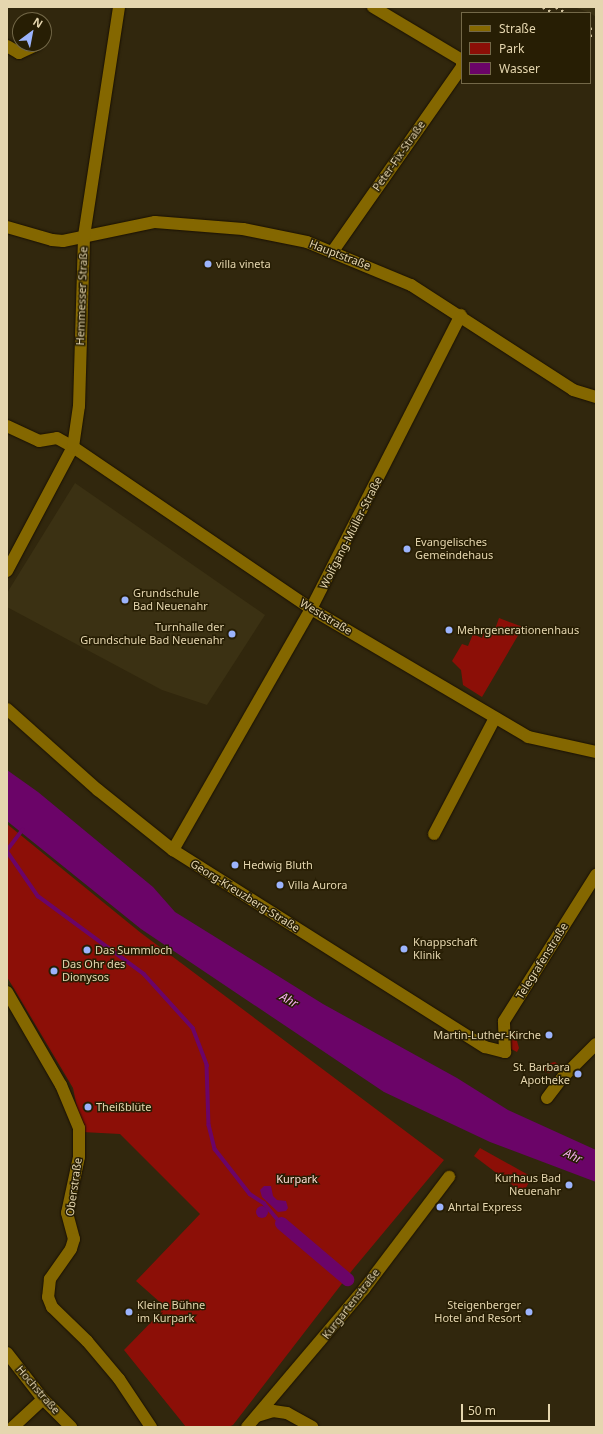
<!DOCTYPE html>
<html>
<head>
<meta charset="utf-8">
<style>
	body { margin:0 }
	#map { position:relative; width:603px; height:1434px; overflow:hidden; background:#31270d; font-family:"Noto Sans",sans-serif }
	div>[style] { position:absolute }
	.built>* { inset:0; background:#3b3113 }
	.green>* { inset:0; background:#8c0f07 }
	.water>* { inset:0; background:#6b0468 }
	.round { border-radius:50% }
	.stream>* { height:3.5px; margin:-1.75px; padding:0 1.75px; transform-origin:1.75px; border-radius:1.75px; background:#6b0468 }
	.canal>* { height:13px; margin:-6.5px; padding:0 6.5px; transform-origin:6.5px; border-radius:6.5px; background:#6b0468 }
	.roads { filter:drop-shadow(0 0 1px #191000) drop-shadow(0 0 1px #191000) }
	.minor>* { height:12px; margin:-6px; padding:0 6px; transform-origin:6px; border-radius:6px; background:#846700 }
	.rail>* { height:3px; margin-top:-1.5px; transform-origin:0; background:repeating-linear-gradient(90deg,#d0c19c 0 2px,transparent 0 6px) }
	.dots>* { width:11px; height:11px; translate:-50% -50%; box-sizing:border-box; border:2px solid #271e04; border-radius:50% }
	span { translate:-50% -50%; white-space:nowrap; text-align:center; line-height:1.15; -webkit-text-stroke:3px #271e04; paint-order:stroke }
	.street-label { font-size:11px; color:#e5d6af }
	.poi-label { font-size:11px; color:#e5d6af }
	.left { translate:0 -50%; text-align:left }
	.right { translate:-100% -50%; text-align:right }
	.park-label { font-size:11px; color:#fcdad4 }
	.water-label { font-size:12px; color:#f5aeef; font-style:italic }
	.frame { position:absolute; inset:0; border:8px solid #e5d6af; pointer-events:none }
	.legend { position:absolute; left:461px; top:12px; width:130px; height:72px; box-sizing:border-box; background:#271e04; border:1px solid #736848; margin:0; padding:5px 7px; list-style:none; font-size:12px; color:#e5d6af }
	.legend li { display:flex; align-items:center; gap:8px; height:20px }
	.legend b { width:20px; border:1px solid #736848 }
	.north { position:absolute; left:12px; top:12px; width:40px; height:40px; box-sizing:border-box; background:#271e04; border:1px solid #736848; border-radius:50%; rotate:32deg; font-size:11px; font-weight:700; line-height:16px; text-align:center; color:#e5d6af }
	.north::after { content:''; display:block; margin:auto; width:14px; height:18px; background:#9cb4fd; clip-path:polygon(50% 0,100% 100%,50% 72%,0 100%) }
	.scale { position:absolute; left:461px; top:1404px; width:89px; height:18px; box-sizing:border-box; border:2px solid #e5d6af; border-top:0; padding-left:5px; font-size:12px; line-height:14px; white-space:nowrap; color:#e5d6af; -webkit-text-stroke:3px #271e04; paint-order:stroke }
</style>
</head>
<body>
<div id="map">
	<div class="built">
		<div style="clip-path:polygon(574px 7px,596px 7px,596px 17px,590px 13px)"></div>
		<div style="clip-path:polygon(75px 483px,265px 615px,207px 705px,162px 690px,7px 607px,7px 593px)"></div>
	</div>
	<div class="green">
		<div style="clip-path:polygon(499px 618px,523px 627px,482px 697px,463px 685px,461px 670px,452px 661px,462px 644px,468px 646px,473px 634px,482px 638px,484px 632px,493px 635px)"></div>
		<div style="clip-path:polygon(7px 824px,141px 933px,444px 1160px,354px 1268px,233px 1425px,228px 1427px,186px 1427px,124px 1350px,161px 1312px,162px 1304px,136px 1281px,200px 1214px,120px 1134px,82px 1132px,73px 1088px,7px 977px)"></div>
		<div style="clip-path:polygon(511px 1032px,515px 1034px,519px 1048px,517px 1052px,511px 1049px,509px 1041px,508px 1034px)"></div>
		<div style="clip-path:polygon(555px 1062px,559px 1065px,556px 1071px,548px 1073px,541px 1069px,542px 1065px)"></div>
		<div style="clip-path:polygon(480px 1148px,532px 1177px,523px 1193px,474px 1156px)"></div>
	</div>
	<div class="water">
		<div style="clip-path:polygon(7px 770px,38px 792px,153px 887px,175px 912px,323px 1004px,457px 1078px,508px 1110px,596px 1150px,596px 1182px,490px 1142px,384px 1092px,141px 929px,7px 821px)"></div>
		<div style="clip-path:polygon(264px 1186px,271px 1186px,273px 1196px,277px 1200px,286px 1201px,288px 1208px,286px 1211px,278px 1212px,262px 1197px,260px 1190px)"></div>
		<div class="round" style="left:256px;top:1206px;width:12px;height:12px"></div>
	</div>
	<div class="stream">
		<div style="left:23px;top:830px;width:26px;rotate:127deg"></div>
		<div style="left:7px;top:851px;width:55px;rotate:55.4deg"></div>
		<div style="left:38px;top:896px;width:132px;rotate:36.3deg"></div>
		<div style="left:144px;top:974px;width:73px;rotate:47.8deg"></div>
		<div style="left:193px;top:1028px;width:40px;rotate:69deg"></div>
		<div style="left:207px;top:1065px;width:60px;rotate:88.1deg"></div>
		<div style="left:209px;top:1125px;width:25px;rotate:76deg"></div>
		<div style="left:215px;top:1149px;width:57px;rotate:52.1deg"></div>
		<div style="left:250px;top:1194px;width:17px;rotate:33deg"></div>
		<div style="left:264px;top:1203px;width:26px;rotate:50deg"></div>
	</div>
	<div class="canal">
		<div style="left:281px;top:1223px;width:87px;rotate:40.3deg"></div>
	</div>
	<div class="roads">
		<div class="minor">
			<div style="left:373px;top:7px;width:104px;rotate:30.8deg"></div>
			<div style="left:7px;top:46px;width:14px;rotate:30deg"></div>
			<div style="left:19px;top:53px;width:19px;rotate:-25deg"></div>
			<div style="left:7px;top:227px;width:47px;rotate:16.1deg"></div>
			<div style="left:52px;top:240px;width:11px;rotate:5deg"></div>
			<div style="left:63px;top:241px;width:94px;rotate:-11.7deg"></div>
			<div style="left:155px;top:222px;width:88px;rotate:4.5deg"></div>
			<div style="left:243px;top:229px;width:65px;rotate:11.5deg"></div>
			<div style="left:307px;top:242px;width:113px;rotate:22.5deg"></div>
			<div style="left:411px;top:285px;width:193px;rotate:32.9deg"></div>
			<div style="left:573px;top:390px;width:24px;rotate:17deg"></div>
			<div style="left:333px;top:251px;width:225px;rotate:-55deg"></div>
			<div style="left:462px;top:67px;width:7px;rotate:-90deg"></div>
			<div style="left:7px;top:426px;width:35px;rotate:25deg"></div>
			<div style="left:39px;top:441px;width:18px;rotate:-9deg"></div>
			<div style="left:57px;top:438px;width:18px;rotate:29deg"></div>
			<div style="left:73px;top:447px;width:288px;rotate:34.2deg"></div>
			<div style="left:311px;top:609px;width:252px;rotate:30.5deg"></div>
			<div style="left:528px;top:737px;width:70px;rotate:12.4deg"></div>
			<div style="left:7px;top:571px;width:140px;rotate:-62deg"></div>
			<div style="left:73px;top:447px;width:41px;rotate:-81.7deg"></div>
			<div style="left:79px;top:406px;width:170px;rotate:-88.3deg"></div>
			<div style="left:84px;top:236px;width:232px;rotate:-81.3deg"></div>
			<div style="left:7px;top:709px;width:122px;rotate:41.7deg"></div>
			<div style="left:98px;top:790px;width:96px;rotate:38.7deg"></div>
			<div style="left:173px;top:850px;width:369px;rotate:32.3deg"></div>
			<div style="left:485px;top:1047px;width:21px;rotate:14deg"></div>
			<div style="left:505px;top:1052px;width:31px;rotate:-92deg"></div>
			<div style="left:504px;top:1021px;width:173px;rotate:-57.8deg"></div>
			<div style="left:434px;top:834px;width:131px;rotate:-62.3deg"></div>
			<div style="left:173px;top:850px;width:278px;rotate:-60.2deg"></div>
			<div style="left:311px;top:609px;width:330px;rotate:-63deg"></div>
			<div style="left:7px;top:992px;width:108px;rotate:59.9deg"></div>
			<div style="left:61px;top:1085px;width:47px;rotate:67.3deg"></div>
			<div style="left:79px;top:1128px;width:29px;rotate:90deg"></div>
			<div style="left:79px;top:1157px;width:57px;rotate:102.1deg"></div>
			<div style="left:67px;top:1213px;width:27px;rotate:75deg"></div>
			<div style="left:74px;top:1239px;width:10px;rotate:107deg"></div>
			<div style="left:71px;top:1249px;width:37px;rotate:125deg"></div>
			<div style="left:50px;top:1279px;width:18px;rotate:96deg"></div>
			<div style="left:48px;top:1297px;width:11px;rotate:68deg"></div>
			<div style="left:52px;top:1307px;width:49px;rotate:44.2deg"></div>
			<div style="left:87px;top:1341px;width:50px;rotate:49.9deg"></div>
			<div style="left:119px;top:1379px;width:58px;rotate:56.3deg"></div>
			<div style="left:547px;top:1098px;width:25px;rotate:-53deg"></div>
			<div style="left:562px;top:1078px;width:48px;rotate:-45deg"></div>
			<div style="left:7px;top:1353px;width:58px;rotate:52deg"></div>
			<div style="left:43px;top:1399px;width:40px;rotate:45deg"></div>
			<div style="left:257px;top:1416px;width:17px;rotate:-17deg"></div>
			<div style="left:273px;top:1411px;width:14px;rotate:8deg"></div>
			<div style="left:287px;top:1413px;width:29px;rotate:29deg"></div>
			<div style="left:13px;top:1427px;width:41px;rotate:-43deg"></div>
			<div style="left:247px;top:1427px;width:181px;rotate:-49.7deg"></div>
			<div style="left:364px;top:1289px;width:141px;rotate:-52.8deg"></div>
		</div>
	</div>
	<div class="rail">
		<div style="left:543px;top:7px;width:12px;rotate:31deg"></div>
		<div style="left:556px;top:7px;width:12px;rotate:31deg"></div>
		<div style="left:590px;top:28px;width:7px;rotate:27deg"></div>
		<div style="left:590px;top:35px;width:7px;rotate:27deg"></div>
	</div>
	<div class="dots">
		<div style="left:208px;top:264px;background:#9cb4fd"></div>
		<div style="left:407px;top:549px;background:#9cb4fd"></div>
		<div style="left:125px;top:600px;background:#9cb4fd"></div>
		<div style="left:449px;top:630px;background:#9cb4fd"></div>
		<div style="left:232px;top:634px;background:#9cb4fd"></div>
		<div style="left:235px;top:865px;background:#9cb4fd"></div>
		<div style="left:280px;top:885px;background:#9cb4fd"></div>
		<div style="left:404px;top:949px;background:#9cb4fd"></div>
		<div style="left:87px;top:950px;background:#9cb4fd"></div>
		<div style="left:54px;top:971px;background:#9cb4fd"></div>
		<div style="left:549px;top:1035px;background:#9cb4fd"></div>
		<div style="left:578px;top:1074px;background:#9cb4fd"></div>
		<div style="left:88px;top:1107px;background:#9cb4fd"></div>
		<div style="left:569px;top:1185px;background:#9cb4fd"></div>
		<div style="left:440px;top:1207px;background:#9cb4fd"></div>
		<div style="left:129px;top:1312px;background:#9cb4fd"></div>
		<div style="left:529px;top:1312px;background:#9cb4fd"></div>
	</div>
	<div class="street-label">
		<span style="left:399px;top:156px;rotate:-55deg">Peter-Fix-Straße</span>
		<span style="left:340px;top:255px;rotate:21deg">Hauptstraße</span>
		<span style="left:82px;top:296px;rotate:-88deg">Hemmesser Straße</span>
		<span style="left:351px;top:533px;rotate:-63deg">Wolfgang-Müller-Straße</span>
		<span style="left:326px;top:617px;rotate:31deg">Weststraße</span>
		<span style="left:245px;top:896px;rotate:32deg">Georg-Kreuzberg-Straße</span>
		<span style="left:542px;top:961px;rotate:-58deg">Telegrafenstraße</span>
		<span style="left:74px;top:1187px;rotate:-82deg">Oberstraße</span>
		<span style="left:351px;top:1304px;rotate:-52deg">Kurgartenstraße</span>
		<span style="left:38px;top:1390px;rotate:49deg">Hochstraße</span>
	</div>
	<div class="poi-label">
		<span class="left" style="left:216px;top:264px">villa vineta</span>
		<span class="left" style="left:415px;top:549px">Evangelisches<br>Gemeindehaus</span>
		<span class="left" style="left:133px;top:600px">Grundschule<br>Bad Neuenahr</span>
		<span class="right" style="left:224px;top:634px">Turnhalle der<br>Grundschule Bad Neuenahr</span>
		<span class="left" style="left:457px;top:630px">Mehrgenerationenhaus</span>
		<span class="left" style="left:243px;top:865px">Hedwig Bluth</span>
		<span class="left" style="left:288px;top:885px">Villa Aurora</span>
		<span class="left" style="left:413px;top:949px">Knappschaft<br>Klinik</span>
		<span class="left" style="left:95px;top:950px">Das Summloch</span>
		<span class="left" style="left:62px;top:971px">Das Ohr des<br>Dionysos</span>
		<span class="right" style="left:541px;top:1035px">Martin-Luther-Kirche</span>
		<span class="right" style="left:570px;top:1074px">St. Barbara<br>Apotheke</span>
		<span class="left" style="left:96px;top:1107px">Theißblüte</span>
		<span class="right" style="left:561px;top:1185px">Kurhaus Bad<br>Neuenahr</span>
		<span class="left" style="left:448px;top:1207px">Ahrtal Express</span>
		<span class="left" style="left:137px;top:1312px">Kleine Bühne<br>im Kurpark</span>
		<span class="right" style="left:521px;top:1312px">Steigenberger<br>Hotel and Resort</span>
	</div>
	<div class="park-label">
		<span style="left:297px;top:1179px">Kurpark</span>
	</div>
	<div class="water-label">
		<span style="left:289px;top:1000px;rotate:30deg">Ahr</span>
		<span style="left:573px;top:1156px;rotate:25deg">Ahr</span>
	</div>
	<div class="frame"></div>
	<ul class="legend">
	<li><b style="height:5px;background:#846700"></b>Straße</li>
	<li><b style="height:11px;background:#8c0f07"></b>Park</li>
	<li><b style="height:11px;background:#6b0468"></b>Wasser</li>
	</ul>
	<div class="north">N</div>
	<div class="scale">50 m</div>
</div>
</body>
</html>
